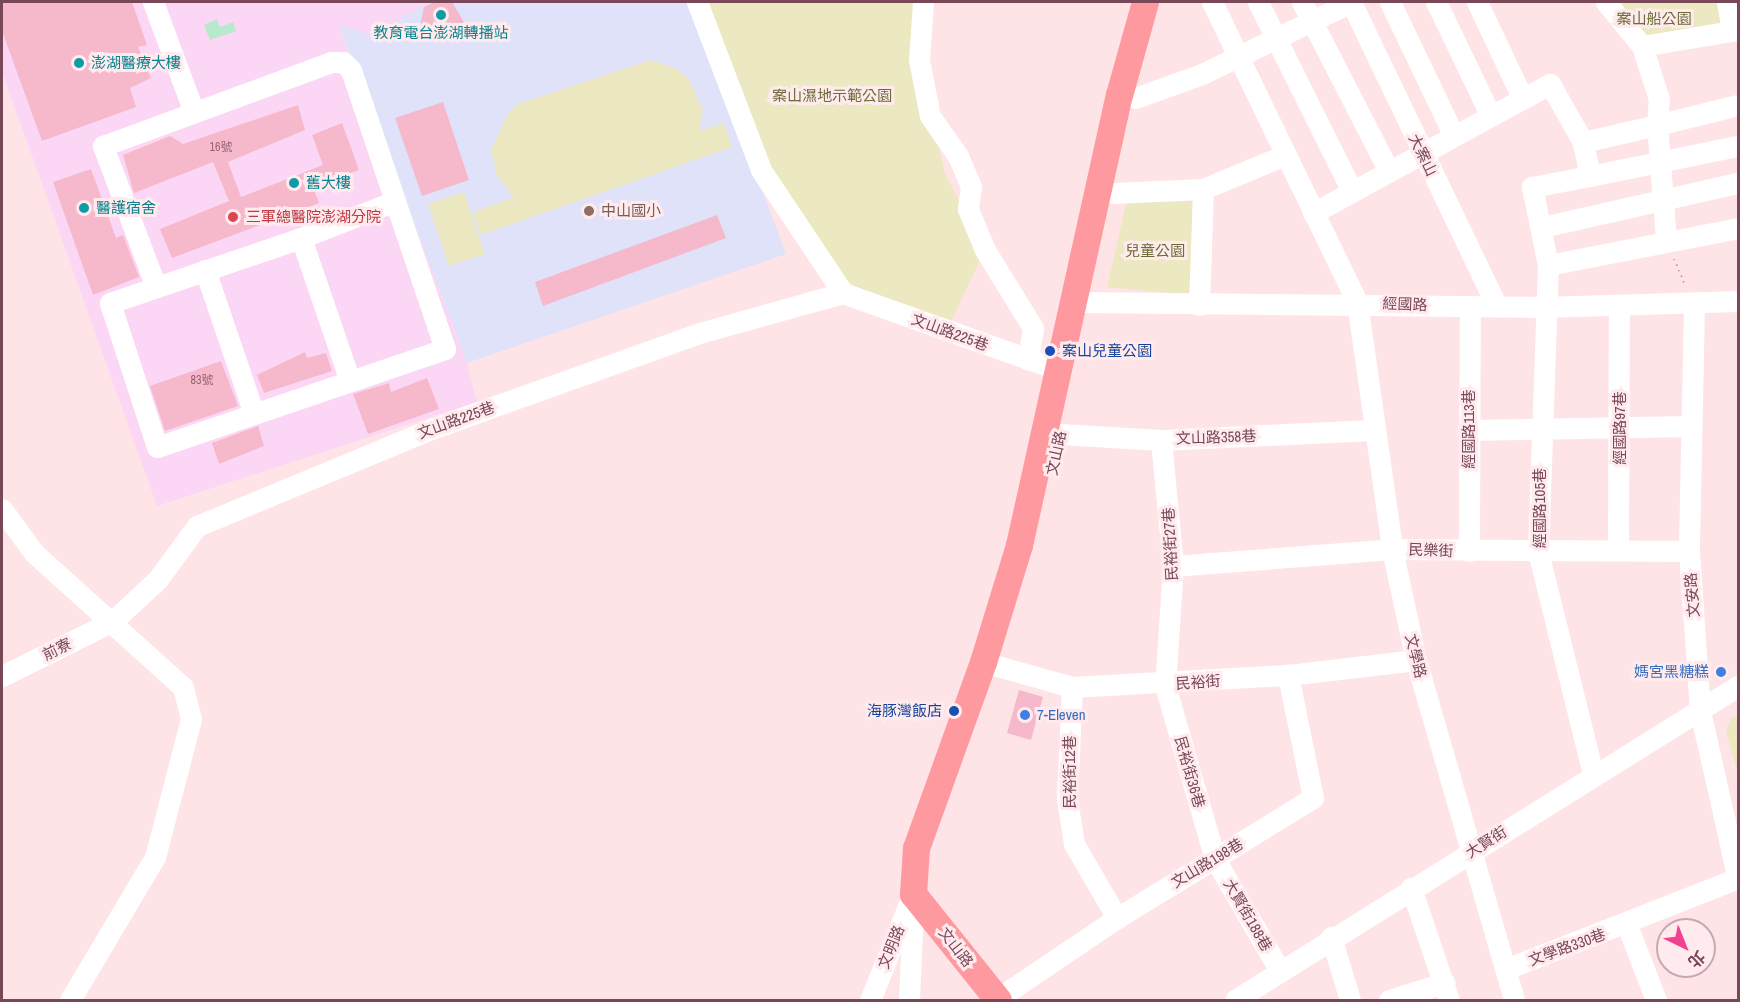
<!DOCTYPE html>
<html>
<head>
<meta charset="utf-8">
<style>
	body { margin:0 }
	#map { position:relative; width:1740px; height:1002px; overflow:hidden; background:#fee4e6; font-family:"Archivo Narrow","Noto Sans TC",sans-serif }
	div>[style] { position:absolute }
	.education>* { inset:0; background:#e0e2fa }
	.medical>* { inset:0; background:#fcd6f5 }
	.green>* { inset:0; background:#ece8c1 }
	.water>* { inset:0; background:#b7e9cd }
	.building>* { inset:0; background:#f5b9cb }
	.path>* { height:2px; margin-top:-1px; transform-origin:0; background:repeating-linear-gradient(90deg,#da9caf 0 1.5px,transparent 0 6px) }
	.minor>* { height:21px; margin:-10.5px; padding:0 10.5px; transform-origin:10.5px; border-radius:10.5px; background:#fff }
	.major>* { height:27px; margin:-13.5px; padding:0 13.5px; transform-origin:13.5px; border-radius:13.5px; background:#ff99a0 }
	.dots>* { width:16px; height:16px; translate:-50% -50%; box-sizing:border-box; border:3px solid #ffebed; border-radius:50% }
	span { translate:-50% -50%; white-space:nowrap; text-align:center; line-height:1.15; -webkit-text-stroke:6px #ffebed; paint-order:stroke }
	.number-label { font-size:12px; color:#976475 }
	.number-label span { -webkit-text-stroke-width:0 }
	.park-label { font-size:15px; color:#6c6c36 }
	.culture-label { font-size:15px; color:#0d838f }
	.left { translate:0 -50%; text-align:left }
	.street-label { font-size:15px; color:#784758 }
	.education-label { font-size:15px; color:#785e54 }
	.health-label { font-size:15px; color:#be3a42 }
	.transit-label { font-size:15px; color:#164399 }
	.right { translate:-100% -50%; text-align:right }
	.shop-label { font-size:15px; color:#366cbe }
	.frame { position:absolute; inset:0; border:3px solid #784758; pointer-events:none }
	.north { position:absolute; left:1656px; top:918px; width:60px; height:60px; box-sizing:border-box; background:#ffebed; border:2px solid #c9a9b1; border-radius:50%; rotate:137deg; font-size:16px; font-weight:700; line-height:24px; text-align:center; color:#784758 }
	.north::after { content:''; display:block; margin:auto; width:21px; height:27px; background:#f04192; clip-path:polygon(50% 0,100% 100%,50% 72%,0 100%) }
</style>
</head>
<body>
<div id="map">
	<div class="education">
		<div style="clip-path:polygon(431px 2px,692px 2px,786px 254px,467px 363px,338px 23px,368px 34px)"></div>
	</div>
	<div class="medical">
		<div style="clip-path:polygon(2px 2px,431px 2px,368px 34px,338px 24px,467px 363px,477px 402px,157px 506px,2px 72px)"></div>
	</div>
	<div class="green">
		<div style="clip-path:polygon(697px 2px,919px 2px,919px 60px,945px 174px,985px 250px,946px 332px,843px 293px,761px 170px)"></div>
		<div style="clip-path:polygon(1616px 2px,1719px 2px,1723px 23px,1646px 39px)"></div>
		<div style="clip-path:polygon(651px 60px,677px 69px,689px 80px,703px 110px,699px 131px,724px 123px,732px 147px,481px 235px,473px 212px,514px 197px,497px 176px,491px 151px,507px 115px,518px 104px)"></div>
		<div style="clip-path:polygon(464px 192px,485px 254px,449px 266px,428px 204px)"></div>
		<div style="clip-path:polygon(1195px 195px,1192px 295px,1107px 287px,1127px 199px)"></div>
		<div style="clip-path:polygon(1738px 716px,1738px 775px,1726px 731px,1732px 717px)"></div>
	</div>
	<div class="water">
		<div style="clip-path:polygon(217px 19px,220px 27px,233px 22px,236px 31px,210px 40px,204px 25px)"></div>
	</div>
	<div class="building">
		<div style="clip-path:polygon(2px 2px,132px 2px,147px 45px,138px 47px,151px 78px,130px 88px,136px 107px,42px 141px,2px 31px)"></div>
		<div style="clip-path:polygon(435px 2px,452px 2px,464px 22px,430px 41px,421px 22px,424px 7px)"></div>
		<div style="clip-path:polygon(443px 102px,469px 180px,422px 196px,395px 118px)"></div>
		<div style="clip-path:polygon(298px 105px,305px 130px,228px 162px,241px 197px,323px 165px,312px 135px,342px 123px,359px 170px,313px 187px,319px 203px,172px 258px,160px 229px,229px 201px,213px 162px,134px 193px,123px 155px,170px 136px,183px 144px)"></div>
		<div style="clip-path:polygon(91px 169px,116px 238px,123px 235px,139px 277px,93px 295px,53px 182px)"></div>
		<div style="clip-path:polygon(717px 215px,726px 238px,543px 306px,535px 282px)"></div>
		<div style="clip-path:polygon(305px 352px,307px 358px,326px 353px,332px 371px,264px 393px,257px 375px)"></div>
		<div style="clip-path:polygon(221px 361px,238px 406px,165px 431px,150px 386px)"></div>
		<div style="clip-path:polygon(427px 378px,439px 409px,368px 434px,353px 394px,389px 383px,391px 392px)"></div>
		<div style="clip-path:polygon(258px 426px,264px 446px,219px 464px,212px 443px)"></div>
		<div style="clip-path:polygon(1019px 690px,1043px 697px,1031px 740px,1007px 733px)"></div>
	</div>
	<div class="path">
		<div style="left:1674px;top:259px;width:30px;rotate:67deg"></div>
	</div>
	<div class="minor">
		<div style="left:153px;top:2px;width:117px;rotate:69.6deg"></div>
		<div style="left:697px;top:2px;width:180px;rotate:69.1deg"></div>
		<div style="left:761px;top:170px;width:148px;rotate:56.3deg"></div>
		<div style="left:843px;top:293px;width:227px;rotate:19.6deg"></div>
		<div style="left:923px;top:2px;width:58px;rotate:93.9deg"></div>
		<div style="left:919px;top:60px;width:57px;rotate:78.9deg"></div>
		<div style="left:930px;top:116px;width:49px;rotate:55deg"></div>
		<div style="left:958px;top:156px;width:34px;rotate:67deg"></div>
		<div style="left:971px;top:187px;width:22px;rotate:98deg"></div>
		<div style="left:968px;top:209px;width:44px;rotate:67.5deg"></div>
		<div style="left:985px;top:250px;width:92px;rotate:58.4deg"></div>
		<div style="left:1033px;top:328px;width:32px;rotate:99deg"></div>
		<div style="left:1212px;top:2px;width:333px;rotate:64.2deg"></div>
		<div style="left:1357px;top:302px;width:249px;rotate:81.9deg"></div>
		<div style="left:1392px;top:549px;width:114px;rotate:77.8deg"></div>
		<div style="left:1416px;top:660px;width:354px;rotate:73.9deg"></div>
		<div style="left:1258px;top:2px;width:209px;rotate:63.6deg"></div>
		<div style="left:1302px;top:2px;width:188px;rotate:62.8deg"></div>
		<div style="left:1351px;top:2px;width:338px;rotate:64.4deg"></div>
		<div style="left:1390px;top:2px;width:146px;rotate:64.5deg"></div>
		<div style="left:1436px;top:2px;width:124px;rotate:64.3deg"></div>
		<div style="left:1477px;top:2px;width:105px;rotate:64.7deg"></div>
		<div style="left:1727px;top:2px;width:29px;rotate:80deg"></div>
		<div style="left:1642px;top:46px;width:97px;rotate:-9.5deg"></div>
		<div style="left:1135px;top:98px;width:71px;rotate:-19.7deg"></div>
		<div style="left:1202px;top:74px;width:165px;rotate:-25.8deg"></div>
		<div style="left:1590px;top:176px;width:151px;rotate:-11.5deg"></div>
		<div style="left:1113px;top:193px;width:90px;rotate:-2.5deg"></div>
		<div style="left:1203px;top:189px;width:89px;rotate:-22.5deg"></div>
		<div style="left:1313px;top:213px;width:270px;rotate:-28.6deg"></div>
		<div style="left:1550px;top:84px;width:67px;rotate:60.4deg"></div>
		<div style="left:1542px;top:227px;width:201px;rotate:-12.7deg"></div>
		<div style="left:301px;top:238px;width:151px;rotate:71.1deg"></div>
		<div style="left:1666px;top:239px;width:114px;rotate:-94.5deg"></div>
		<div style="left:1657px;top:125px;width:83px;rotate:-13.9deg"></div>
		<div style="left:1548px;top:265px;width:194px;rotate:-11deg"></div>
		<div style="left:205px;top:270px;width:152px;rotate:71.2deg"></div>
		<div style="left:156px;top:287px;width:151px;rotate:-110.6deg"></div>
		<div style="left:103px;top:146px;width:243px;rotate:-20.2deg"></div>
		<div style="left:331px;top:62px;width:12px"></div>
		<div style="left:343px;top:62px;width:11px;rotate:45deg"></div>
		<div style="left:351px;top:70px;width:138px;rotate:71.4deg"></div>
		<div style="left:395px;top:201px;width:156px;rotate:71.3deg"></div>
		<div style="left:445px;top:349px;width:304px;rotate:161.2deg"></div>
		<div style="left:157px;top:447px;width:151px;rotate:-108.1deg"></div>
		<div style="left:110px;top:303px;width:202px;rotate:-18.8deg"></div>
		<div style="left:301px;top:238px;width:101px;rotate:-21.5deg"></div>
		<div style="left:1072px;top:302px;width:472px;rotate:0.6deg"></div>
		<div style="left:1544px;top:307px;width:194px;rotate:-1.8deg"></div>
		<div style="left:1199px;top:305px;width:116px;rotate:-88deg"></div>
		<div style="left:1694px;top:306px;width:245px;rotate:91.2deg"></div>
		<div style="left:1689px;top:551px;width:160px;rotate:86.1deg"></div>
		<div style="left:1700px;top:711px;width:172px;rotate:77.3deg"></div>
		<div style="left:1468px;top:430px;width:223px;rotate:-1deg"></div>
		<div style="left:1060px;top:434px;width:101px;rotate:3.4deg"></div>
		<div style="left:1161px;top:440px;width:212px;rotate:-2.7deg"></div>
		<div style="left:1161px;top:440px;width:127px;rotate:84.6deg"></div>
		<div style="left:1173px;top:566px;width:119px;rotate:93.8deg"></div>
		<div style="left:1165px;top:685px;width:181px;rotate:74deg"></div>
		<div style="left:1215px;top:859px;width:129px;rotate:59.9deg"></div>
		<div style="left:2px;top:509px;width:54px;rotate:54deg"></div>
		<div style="left:34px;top:553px;width:200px;rotate:42deg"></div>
		<div style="left:183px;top:687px;width:33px;rotate:76deg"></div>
		<div style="left:191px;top:719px;width:143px;rotate:104.6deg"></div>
		<div style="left:155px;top:857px;width:166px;rotate:120.7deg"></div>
		<div style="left:1618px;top:550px;width:244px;rotate:-89.8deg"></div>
		<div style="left:1469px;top:551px;width:245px;rotate:-89.8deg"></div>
		<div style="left:1173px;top:566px;width:220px;rotate:-4.4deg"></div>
		<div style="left:1392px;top:549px;width:297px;rotate:0.4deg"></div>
		<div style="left:983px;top:662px;width:92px;rotate:15.7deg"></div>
		<div style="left:1072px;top:687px;width:216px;rotate:-3.2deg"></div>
		<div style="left:1288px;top:675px;width:129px;rotate:-6.7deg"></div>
		<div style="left:2px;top:676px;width:124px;rotate:-26.4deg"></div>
		<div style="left:113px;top:621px;width:62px;rotate:-43deg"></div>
		<div style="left:158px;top:579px;width:66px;rotate:-53.7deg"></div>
		<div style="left:197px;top:526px;width:256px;rotate:-22.5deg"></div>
		<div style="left:434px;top:428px;width:278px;rotate:-19.7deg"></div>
		<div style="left:696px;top:334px;width:153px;rotate:-15.6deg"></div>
		<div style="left:1072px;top:687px;width:112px;rotate:92.6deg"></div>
		<div style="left:1067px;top:799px;width:46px;rotate:81.2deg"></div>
		<div style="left:1074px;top:844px;width:86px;rotate:59.8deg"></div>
		<div style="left:1593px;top:774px;width:230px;rotate:-103.9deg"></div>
		<div style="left:1538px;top:551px;width:286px;rotate:-88deg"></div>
		<div style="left:1548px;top:265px;width:80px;rotate:-101.6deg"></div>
		<div style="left:1532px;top:187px;width:59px;rotate:-10.7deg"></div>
		<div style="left:1590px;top:176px;width:35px;rotate:-102deg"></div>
		<div style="left:1583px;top:142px;width:76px;rotate:-12.9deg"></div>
		<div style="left:1657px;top:125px;width:26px;rotate:-86deg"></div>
		<div style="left:1659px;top:99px;width:56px;rotate:-107.8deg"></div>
		<div style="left:1642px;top:46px;width:57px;rotate:-129.3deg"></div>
		<div style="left:1411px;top:888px;width:118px;rotate:71.3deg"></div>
		<div style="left:1627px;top:925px;width:80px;rotate:68.9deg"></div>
		<div style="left:1331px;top:937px;width:66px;rotate:73.2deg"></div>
		<div style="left:1506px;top:969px;width:249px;rotate:-21.4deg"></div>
		<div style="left:997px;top:999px;width:145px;rotate:-34deg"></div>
		<div style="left:1117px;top:918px;width:230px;rotate:-31.5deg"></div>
		<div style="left:1313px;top:798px;width:126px;rotate:-101.5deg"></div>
		<div style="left:870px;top:1000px;width:114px;rotate:-67.9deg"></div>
		<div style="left:909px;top:1000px;width:93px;rotate:-87.5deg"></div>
		<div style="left:1235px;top:1000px;width:593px;rotate:-31.97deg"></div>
		<div style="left:1389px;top:1000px;width:58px;rotate:-17.2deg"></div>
	</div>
	<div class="major">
		<div style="left:998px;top:1000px;width:136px;rotate:-128.7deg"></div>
		<div style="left:913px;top:894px;width:46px;rotate:-86.3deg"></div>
		<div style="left:916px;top:848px;width:198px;rotate:-70.2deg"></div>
		<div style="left:983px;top:662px;width:122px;rotate:-72.9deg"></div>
		<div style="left:1019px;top:545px;width:461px;rotate:-77.5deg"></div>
		<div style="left:1119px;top:95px;width:97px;rotate:-74.4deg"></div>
	</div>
	<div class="dots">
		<div style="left:441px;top:15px;background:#0f9aa8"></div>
		<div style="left:79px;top:63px;background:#0f9aa8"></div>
		<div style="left:294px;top:183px;background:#0f9aa8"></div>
		<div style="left:84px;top:208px;background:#0f9aa8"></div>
		<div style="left:589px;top:211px;background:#8d6e63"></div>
		<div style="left:233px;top:217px;background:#e0444e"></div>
		<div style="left:1050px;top:351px;background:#1a4fb4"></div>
		<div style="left:1721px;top:672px;background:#3f7fe0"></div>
		<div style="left:954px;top:711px;background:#1a4fb4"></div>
		<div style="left:1025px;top:715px;background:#3f7fe0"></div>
	</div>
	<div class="number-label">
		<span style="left:221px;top:148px">16號</span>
		<span style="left:202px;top:381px">83號</span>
	</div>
	<div class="park-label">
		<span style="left:1654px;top:19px">案山船公園</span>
		<span style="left:832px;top:96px">案山濕地示範公園</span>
		<span style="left:1155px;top:251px">兒童公園</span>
	</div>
	<div class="culture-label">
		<span style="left:441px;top:33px">教育電台澎湖轉播站</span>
		<span class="left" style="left:91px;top:63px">澎湖醫療大樓</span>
		<span class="left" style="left:306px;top:183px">舊大樓</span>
		<span class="left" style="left:96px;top:208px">醫護宿舍</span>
	</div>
	<div class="street-label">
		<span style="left:1423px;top:155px;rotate:64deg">大案山</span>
		<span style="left:1405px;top:304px;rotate:2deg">經國路</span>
		<span style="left:950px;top:332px;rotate:20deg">文山路225巷</span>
		<span style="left:456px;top:420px;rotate:-20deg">文山路225巷</span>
		<span style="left:1620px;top:428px;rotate:-90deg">經國路97巷</span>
		<span style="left:1469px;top:429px;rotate:-90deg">經國路113巷</span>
		<span style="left:1216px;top:437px;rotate:-2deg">文山路358巷</span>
		<span style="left:1056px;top:453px;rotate:-78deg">文山路</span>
		<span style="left:1540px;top:508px;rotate:-90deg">經國路105巷</span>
		<span style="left:1170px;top:544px;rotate:-93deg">民裕街27巷</span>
		<span style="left:1431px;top:550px;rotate:2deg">民樂街</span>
		<span style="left:1692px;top:595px;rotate:-94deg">文安路</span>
		<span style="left:57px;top:649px;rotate:-26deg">前寮</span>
		<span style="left:1416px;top:656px;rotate:76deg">文學路</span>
		<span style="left:1198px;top:682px;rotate:-4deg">民裕街</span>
		<span style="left:1070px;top:772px;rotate:-90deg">民裕街12巷</span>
		<span style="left:1190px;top:772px;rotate:74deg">民裕街36巷</span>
		<span style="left:1486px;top:842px;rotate:-32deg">大賢街</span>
		<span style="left:1207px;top:863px;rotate:-31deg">文山路198巷</span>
		<span style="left:1248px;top:915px;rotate:60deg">大賢街188巷</span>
		<span style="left:891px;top:947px;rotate:-68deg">文明路</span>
		<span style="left:956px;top:947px;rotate:52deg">文山路</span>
		<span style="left:1567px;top:947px;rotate:-20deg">文學路330巷</span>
	</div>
	<div class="education-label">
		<span class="left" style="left:601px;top:211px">中山國小</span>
	</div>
	<div class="health-label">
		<span class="left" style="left:246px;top:217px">三軍總醫院澎湖分院</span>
	</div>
	<div class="transit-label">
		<span class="left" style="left:1062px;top:351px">案山兒童公園</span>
		<span class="right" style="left:942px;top:711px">海豚灣飯店</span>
	</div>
	<div class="shop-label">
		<span class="right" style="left:1709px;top:672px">媽宮黑糖糕</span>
		<span class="left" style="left:1037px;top:715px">7-Eleven</span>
	</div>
	<div class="frame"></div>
	<div class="north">北</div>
</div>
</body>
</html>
